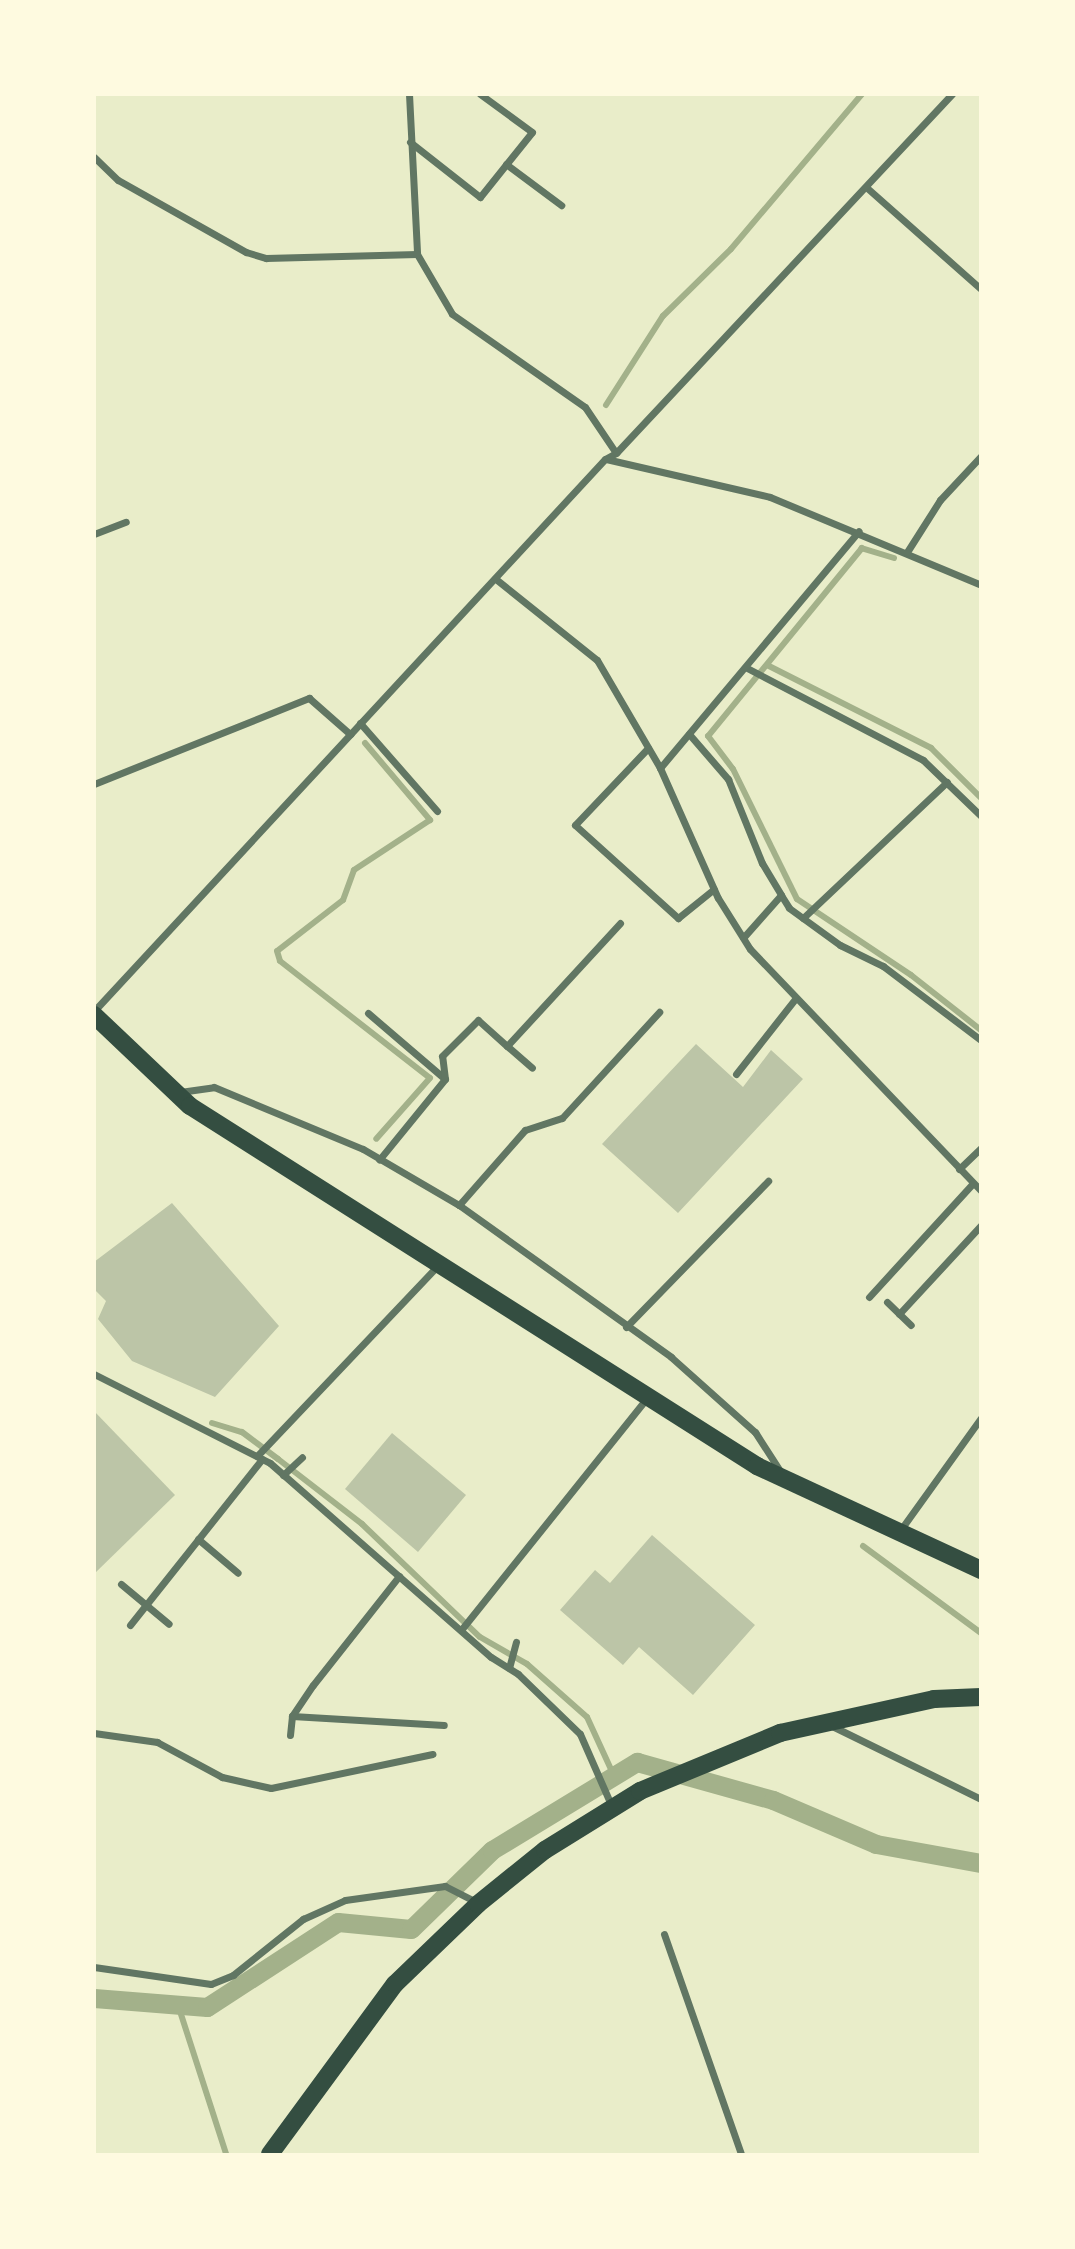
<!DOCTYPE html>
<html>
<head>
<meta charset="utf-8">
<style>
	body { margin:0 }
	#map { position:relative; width:1075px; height:2249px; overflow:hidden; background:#e9edc9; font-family:"Asap Condensed",sans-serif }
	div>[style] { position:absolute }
	.stream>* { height:6px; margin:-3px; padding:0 3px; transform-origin:3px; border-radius:3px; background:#a3b18a }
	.canal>* { height:19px; margin:-9.5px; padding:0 9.5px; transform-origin:9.5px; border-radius:9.5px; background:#a3b18a }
	.building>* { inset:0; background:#bcc5a7 }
	.minor>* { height:7px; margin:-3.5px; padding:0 3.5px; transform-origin:3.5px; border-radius:3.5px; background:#617663 }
	.primary>* { height:18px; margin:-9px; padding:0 9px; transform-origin:9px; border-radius:9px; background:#344e41 }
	span { translate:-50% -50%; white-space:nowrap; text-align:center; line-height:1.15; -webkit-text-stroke:5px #fefae0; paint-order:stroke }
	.frame { position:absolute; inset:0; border:96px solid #fefae0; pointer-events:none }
</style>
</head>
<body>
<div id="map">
	<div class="stream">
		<div style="left:606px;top:405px;width:106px;rotate:-57.4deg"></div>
		<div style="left:663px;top:316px;width:95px;rotate:-44.6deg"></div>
		<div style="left:731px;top:249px;width:203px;rotate:-49.8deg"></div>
		<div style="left:894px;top:558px;width:34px;rotate:-163deg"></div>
		<div style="left:862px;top:548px;width:243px;rotate:129.3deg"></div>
		<div style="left:708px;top:736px;width:41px;rotate:52.9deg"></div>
		<div style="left:733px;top:769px;width:145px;rotate:63.8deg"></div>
		<div style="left:797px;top:899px;width:137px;rotate:33.7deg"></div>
		<div style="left:911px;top:975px;width:89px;rotate:38.2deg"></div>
		<div style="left:767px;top:665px;width:184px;rotate:26.8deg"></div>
		<div style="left:931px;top:748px;width:71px;rotate:45deg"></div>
		<div style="left:365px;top:743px;width:101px;rotate:49.8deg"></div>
		<div style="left:430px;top:820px;width:91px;rotate:146.7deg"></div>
		<div style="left:354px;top:870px;width:32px;rotate:110deg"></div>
		<div style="left:343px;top:900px;width:83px;rotate:142.3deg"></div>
		<div style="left:277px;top:951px;width:10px;rotate:73deg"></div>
		<div style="left:280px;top:961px;width:190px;rotate:38deg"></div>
		<div style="left:430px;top:1078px;width:81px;rotate:131.5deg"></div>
		<div style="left:212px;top:1423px;width:31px;rotate:17deg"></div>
		<div style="left:242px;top:1432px;width:45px;rotate:36.9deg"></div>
		<div style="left:278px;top:1459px;width:106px;rotate:37.7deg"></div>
		<div style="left:362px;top:1524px;width:163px;rotate:43.8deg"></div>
		<div style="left:480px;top:1637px;width:54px;rotate:29.9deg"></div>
		<div style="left:527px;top:1664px;width:80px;rotate:41.5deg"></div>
		<div style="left:587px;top:1717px;width:65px;rotate:65.4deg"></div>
		<div style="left:863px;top:1546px;width:147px;rotate:36.4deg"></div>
		<div style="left:178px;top:2005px;width:157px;rotate:72.1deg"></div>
	</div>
	<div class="canal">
		<div style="left:94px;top:1998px;width:113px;rotate:4.6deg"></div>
		<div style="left:207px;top:2007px;width:156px;rotate:-33deg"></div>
		<div style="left:338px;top:1922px;width:73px;rotate:5.5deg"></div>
		<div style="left:411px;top:1929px;width:113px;rotate:-44.3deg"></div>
		<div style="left:492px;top:1850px;width:170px;rotate:-31.3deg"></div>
		<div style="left:637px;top:1762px;width:141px;rotate:15.6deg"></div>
		<div style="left:773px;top:1800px;width:112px;rotate:23.1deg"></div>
		<div style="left:876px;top:1844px;width:107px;rotate:10.3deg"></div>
	</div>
	<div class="building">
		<div style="clip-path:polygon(696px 1044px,743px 1087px,771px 1050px,803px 1079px,678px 1213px,602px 1144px)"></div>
		<div style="clip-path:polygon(172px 1203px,279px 1326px,215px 1397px,132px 1361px,98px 1319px,106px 1301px,94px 1289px,94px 1262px)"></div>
		<div style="clip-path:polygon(94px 1411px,175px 1495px,94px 1574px)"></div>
		<div style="clip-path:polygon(392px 1433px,466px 1495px,418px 1552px,345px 1489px)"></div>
		<div style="clip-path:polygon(652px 1535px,755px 1625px,693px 1695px,639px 1647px,623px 1665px,560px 1610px,595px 1570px,610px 1583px)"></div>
	</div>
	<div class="minor">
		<div style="left:409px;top:94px;width:160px;rotate:87.1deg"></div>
		<div style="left:417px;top:254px;width:69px;rotate:59.7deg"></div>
		<div style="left:452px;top:314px;width:162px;rotate:35deg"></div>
		<div style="left:585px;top:407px;width:55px;rotate:56deg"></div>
		<div style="left:410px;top:142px;width:89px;rotate:38.2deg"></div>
		<div style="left:480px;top:197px;width:83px;rotate:-51.3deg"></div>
		<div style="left:532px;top:132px;width:64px;rotate:-143.8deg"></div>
		<div style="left:94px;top:157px;width:33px;rotate:44deg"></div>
		<div style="left:118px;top:180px;width:147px;rotate:29.4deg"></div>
		<div style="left:246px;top:252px;width:21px;rotate:17deg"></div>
		<div style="left:266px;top:258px;width:151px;rotate:-1.5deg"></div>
		<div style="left:506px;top:164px;width:69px;rotate:36.7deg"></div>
		<div style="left:866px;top:187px;width:154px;rotate:41.6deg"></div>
		<div style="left:606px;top:459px;width:168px;rotate:13deg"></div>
		<div style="left:770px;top:497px;width:229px;rotate:22.6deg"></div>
		<div style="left:94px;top:534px;width:34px;rotate:-21deg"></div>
		<div style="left:907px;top:552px;width:62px;rotate:-57.6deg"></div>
		<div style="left:940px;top:500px;width:60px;rotate:-47deg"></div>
		<div style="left:497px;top:580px;width:128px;rotate:38.7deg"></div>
		<div style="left:597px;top:660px;width:125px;rotate:59.7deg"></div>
		<div style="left:660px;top:768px;width:142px;rotate:66deg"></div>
		<div style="left:718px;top:898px;width:60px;rotate:57.9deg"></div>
		<div style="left:750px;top:949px;width:335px;rotate:46.3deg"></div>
		<div style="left:747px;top:668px;width:199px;rotate:27.6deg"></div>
		<div style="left:923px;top:760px;width:81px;rotate:44deg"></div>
		<div style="left:360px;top:723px;width:117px;rotate:48.8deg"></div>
		<div style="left:689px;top:734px;width:60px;rotate:49.1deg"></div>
		<div style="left:728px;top:779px;width:91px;rotate:68deg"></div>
		<div style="left:762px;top:863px;width:37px;rotate:59deg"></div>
		<div style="left:781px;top:895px;width:57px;rotate:131.5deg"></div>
		<div style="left:648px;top:748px;width:106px;rotate:133.5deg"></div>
		<div style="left:575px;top:825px;width:139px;rotate:42.1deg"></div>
		<div style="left:678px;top:918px;width:46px;rotate:-38.9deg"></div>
		<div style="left:660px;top:768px;width:309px;rotate:-50deg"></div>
		<div style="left:94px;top:784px;width:232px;rotate:-21.8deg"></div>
		<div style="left:309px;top:698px;width:55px;rotate:41.3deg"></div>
		<div style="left:781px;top:895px;width:15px;rotate:58deg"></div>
		<div style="left:789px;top:908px;width:63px;rotate:36deg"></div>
		<div style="left:840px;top:945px;width:48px;rotate:26deg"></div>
		<div style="left:883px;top:966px;width:123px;rotate:37.1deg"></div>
		<div style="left:803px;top:918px;width:198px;rotate:-43.4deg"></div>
		<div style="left:94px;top:1011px;width:752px;rotate:-47.21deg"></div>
		<div style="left:605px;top:459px;width:13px;rotate:-29deg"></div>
		<div style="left:616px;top:453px;width:492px;rotate:-46.9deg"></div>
		<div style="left:368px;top:1013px;width:101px;rotate:40.6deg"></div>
		<div style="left:445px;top:1079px;width:104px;rotate:129.2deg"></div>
		<div style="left:507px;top:1046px;width:33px;rotate:41deg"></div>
		<div style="left:736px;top:1074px;width:95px;rotate:-51.8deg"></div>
		<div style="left:445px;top:1079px;width:23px;rotate:-97deg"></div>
		<div style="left:442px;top:1056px;width:51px;rotate:-45deg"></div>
		<div style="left:478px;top:1020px;width:39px;rotate:42deg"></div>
		<div style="left:507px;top:1046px;width:167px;rotate:-47.4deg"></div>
		<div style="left:180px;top:1092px;width:34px;rotate:-8deg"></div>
		<div style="left:214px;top:1087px;width:161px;rotate:22.6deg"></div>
		<div style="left:363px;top:1149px;width:111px;rotate:30.3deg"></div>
		<div style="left:459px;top:1205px;width:261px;rotate:35.6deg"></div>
		<div style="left:671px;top:1357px;width:113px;rotate:41.8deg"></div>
		<div style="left:755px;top:1432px;width:46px;rotate:57.3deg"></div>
		<div style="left:959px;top:1169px;width:30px;rotate:-44deg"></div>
		<div style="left:459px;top:1205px;width:100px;rotate:-48.7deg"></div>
		<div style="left:525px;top:1130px;width:39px;rotate:-18deg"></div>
		<div style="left:562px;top:1118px;width:144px;rotate:-47.5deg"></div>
		<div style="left:869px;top:1297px;width:154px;rotate:-47.6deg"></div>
		<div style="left:887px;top:1302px;width:33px;rotate:44deg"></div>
		<div style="left:899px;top:1314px;width:121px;rotate:-47.3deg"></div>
		<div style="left:626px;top:1327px;width:204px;rotate:-45.8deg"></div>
		<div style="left:94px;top:1374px;width:197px;rotate:26.8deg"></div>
		<div style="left:270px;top:1463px;width:294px;rotate:41.3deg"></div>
		<div style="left:491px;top:1657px;width:32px;rotate:32deg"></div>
		<div style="left:518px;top:1674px;width:86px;rotate:44.1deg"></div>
		<div style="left:580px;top:1734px;width:80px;rotate:66.3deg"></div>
		<div style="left:257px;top:1456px;width:265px;rotate:-46.5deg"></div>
		<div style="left:283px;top:1475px;width:26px;rotate:-43deg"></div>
		<div style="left:899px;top:1532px;width:140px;rotate:-54.3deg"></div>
		<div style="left:198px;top:1539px;width:52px;rotate:40.4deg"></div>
		<div style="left:121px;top:1584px;width:62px;rotate:39.8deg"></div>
		<div style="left:130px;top:1625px;width:212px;rotate:-51.5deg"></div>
		<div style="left:461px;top:1630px;width:296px;rotate:-51.3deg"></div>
		<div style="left:509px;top:1668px;width:27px;rotate:-75deg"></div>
		<div style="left:292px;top:1716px;width:152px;rotate:3.4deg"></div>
		<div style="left:832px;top:1726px;width:166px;rotate:26.1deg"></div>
		<div style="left:94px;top:1733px;width:64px;rotate:8.1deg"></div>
		<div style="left:157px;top:1742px;width:74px;rotate:28.3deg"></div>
		<div style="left:222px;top:1777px;width:50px;rotate:12.7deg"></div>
		<div style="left:271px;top:1788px;width:165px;rotate:-11.9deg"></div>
		<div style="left:290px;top:1735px;width:19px;rotate:-84deg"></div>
		<div style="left:292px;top:1716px;width:37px;rotate:-56deg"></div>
		<div style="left:313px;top:1685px;width:139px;rotate:-51.7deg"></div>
		<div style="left:664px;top:1934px;width:233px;rotate:70.7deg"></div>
		<div style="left:94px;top:1967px;width:118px;rotate:8.3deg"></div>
		<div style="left:211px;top:1984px;width:24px;rotate:-22deg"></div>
		<div style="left:233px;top:1975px;width:90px;rotate:-38.7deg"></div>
		<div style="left:303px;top:1919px;width:46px;rotate:-24.3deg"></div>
		<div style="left:345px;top:1900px;width:101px;rotate:-8deg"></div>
		<div style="left:445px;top:1886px;width:37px;rotate:27deg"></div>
	</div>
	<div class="primary">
		<div style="left:94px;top:1015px;width:132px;rotate:43.5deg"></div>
		<div style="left:190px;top:1106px;width:672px;rotate:32.41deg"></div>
		<div style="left:757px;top:1466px;width:247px;rotate:24.9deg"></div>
		<div style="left:270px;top:2154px;width:211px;rotate:-53.7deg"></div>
		<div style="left:395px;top:1984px;width:115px;rotate:-43.9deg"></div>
		<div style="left:478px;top:1904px;width:86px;rotate:-38.9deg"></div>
		<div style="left:545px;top:1850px;width:112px;rotate:-31.8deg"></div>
		<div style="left:640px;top:1791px;width:152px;rotate:-22.5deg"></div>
		<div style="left:780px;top:1733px;width:158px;rotate:-12.4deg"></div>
		<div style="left:934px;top:1699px;width:47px;rotate:-2.4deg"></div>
	</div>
	<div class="frame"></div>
</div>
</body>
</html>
